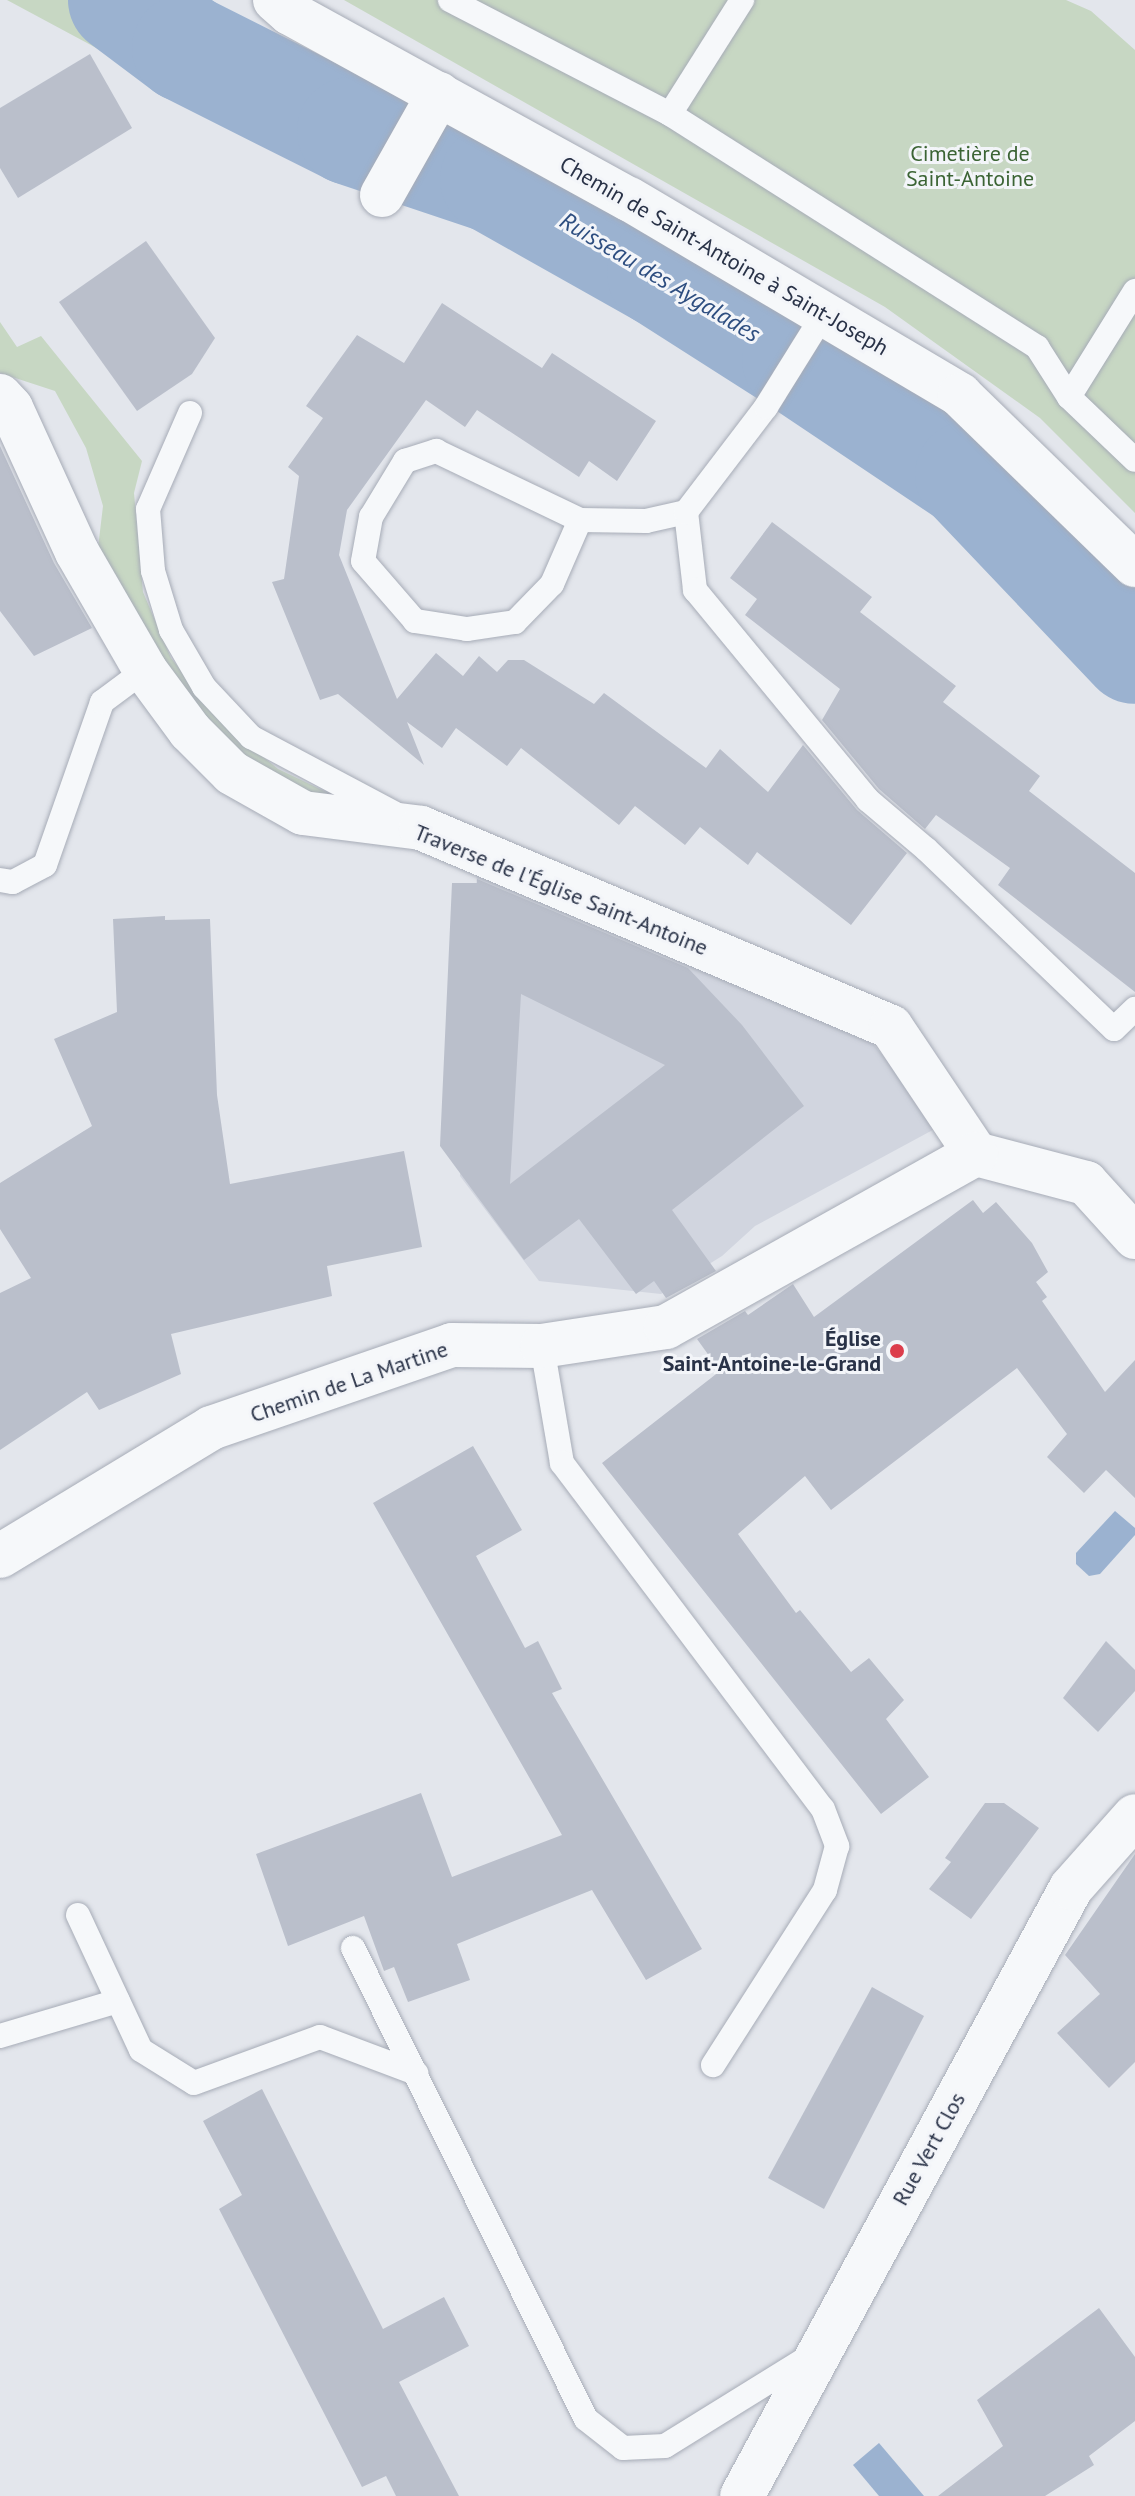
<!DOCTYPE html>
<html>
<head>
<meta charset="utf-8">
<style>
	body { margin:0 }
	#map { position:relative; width:1135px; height:2496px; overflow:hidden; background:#e3e6ec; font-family:"PT Sans",sans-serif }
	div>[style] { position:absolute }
	.built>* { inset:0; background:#d1d5df }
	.green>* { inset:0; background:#c7d7c3 }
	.water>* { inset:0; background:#9bb2d0 }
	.river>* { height:108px; margin:-54px; padding:0 54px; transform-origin:54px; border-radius:54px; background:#9bb2d0 }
	.building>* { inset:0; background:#babfcb }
	.roads { filter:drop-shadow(0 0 2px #a7acb7) drop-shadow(0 0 2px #a7acb7) }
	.lane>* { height:24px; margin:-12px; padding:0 12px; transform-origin:12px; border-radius:12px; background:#f6f8fa }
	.street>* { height:44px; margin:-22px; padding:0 22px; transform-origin:22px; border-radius:22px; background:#f6f8fa }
	.dots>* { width:22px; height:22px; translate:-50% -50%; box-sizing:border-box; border:4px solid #f3f5f9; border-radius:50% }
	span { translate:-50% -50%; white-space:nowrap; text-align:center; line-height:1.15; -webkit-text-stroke:6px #f3f5f9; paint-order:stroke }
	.park-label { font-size:22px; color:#3b6434 }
	.street-label { font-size:22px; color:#293247 }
	.poi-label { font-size:22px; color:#293247; font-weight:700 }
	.right { translate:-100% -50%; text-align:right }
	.water-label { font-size:24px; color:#2e4e80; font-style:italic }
</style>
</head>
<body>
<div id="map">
	<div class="built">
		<div style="clip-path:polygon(477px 872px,873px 1044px,942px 1125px,755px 1226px,722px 1256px,661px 1294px,539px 1281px,460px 1176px)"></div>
	</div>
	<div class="green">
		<div style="clip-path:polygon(7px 0,78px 0,205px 73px,389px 165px,368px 194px)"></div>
		<div style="clip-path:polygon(160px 0,206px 0,245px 32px,413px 124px,250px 63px)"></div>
		<div style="clip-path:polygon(344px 0,1066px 0,1091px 11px,1135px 50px,1135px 513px,1040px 418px,885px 307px)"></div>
		<div style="clip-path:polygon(0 322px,17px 347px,41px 336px,142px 461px,134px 493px,143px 592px,171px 658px,224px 725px,278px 769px,362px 809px,322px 806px,224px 746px,158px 663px,98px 548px,103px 506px,86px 448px,55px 391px,0 373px)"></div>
	</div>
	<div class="water">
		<div style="clip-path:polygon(1115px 1511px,1135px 1528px,1135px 1535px,1100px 1574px,1089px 1576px,1076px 1564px,1076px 1553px)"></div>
		<div style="clip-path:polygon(879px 2443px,924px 2496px,879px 2496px,853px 2465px)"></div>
	</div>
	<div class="river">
		<div style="left:122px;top:0;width:80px;rotate:36.9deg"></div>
		<div style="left:186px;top:48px;width:185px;rotate:26.7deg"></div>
		<div style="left:351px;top:131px;width:151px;rotate:18.6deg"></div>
		<div style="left:494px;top:179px;width:192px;rotate:29.4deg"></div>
		<div style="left:661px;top:273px;width:160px;rotate:32.5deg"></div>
		<div style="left:796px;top:359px;width:208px;rotate:33.8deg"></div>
		<div style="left:969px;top:475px;width:241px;rotate:46.5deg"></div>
	</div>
	<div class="building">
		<div style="clip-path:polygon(90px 54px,132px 128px,18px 198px,0 168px,0 108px)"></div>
		<div style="clip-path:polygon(146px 241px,215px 338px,192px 374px,137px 411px,59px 302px)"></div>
		<div style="clip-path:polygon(442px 303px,542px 368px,552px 353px,656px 421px,617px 481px,589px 461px,579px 477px,477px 410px,465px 427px,426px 400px,347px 510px,339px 555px,397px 699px,436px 653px,463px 676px,479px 656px,497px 672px,508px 660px,524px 660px,594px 704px,604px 693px,706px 768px,720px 749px,768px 792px,803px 745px,857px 810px,907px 853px,851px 925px,757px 852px,748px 865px,700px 827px,685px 845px,635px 806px,619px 825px,521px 748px,507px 766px,456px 728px,442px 748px,407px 722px,424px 765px,338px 694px,320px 700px,272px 582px,284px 579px,299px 476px,288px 467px,323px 418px,306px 406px,357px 335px,404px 363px)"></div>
		<div style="clip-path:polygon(0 446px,54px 563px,92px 628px,34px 656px,0 611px)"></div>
		<div style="clip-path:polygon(772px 522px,872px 597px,860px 612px,956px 686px,943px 702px,1040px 776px,1029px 791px,1135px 873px,1135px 992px,998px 885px,1010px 868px,936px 815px,925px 829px,879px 789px,822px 720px,840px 689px,745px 615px,757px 599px,730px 578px)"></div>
		<div style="clip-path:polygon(evenodd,477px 879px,688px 968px,742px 1025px,804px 1106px,672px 1210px,716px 1271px,666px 1298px,654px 1281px,636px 1294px,579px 1219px,524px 1260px,440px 1146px,452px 883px,477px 883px,477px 879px,521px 994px,665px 1065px,510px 1184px,521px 994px)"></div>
		<div style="clip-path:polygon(165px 916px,165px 920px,210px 919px,217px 1095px,230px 1184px,404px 1151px,422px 1247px,327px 1266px,332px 1296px,171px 1334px,181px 1374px,99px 1410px,87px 1392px,0 1450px,0 1293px,31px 1278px,0 1229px,0 1183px,92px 1126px,54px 1039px,117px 1012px,113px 919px)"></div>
		<div style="clip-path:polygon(973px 1200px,983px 1213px,996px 1202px,1032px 1243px,1048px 1272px,1036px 1282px,1047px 1297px,1042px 1301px,1105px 1392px,1135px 1360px,1135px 1498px,1106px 1470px,1084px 1493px,1047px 1457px,1067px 1434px,1017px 1368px,831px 1510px,805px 1476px,738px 1534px,796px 1613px,800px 1610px,851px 1672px,869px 1658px,904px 1700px,886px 1719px,929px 1777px,881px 1814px,602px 1463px,720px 1371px,697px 1339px,745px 1311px,748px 1315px,793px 1284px,814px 1317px)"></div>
		<div style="clip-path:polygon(473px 1446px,522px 1530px,476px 1556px,525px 1648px,538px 1641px,562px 1689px,552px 1693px,702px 1949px,646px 1980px,592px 1890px,457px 1944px,470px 1980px,408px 2002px,394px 1967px,384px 1971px,364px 1916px,288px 1946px,256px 1854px,421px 1793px,452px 1877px,562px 1835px,373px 1503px)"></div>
		<div style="clip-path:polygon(1106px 1641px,1135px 1670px,1135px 1691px,1098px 1732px,1063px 1698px)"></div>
		<div style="clip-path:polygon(985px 1803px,1004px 1803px,1039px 1828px,971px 1919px,929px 1889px,951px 1862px,945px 1858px)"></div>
		<div style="clip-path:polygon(1135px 1854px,1135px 2062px,1109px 2088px,1057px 2033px,1100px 1994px,1065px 1955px)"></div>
		<div style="clip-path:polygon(872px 1987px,924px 2016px,824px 2209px,768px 2178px)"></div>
		<div style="clip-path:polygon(262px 2089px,383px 2329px,444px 2297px,469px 2346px,399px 2382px,459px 2496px,396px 2496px,386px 2476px,362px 2487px,219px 2209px,242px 2195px,203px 2121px)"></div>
		<div style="clip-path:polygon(1099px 2308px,1135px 2357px,1135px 2421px,1089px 2456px,1094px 2465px,1045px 2496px,938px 2496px,1003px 2446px,977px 2400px)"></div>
	</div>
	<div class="roads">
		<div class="lane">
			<div style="left:450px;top:0;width:248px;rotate:27.4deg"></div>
			<div style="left:670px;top:114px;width:435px;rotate:32.4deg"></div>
			<div style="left:1037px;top:347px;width:59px;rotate:57.4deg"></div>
			<div style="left:1069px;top:397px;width:91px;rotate:43.7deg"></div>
			<div style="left:670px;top:114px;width:135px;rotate:-57.7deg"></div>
			<div style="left:1069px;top:397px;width:125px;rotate:-58.1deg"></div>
			<div style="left:190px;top:413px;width:105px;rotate:113.6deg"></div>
			<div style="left:148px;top:509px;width:62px;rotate:85.4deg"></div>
			<div style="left:153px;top:571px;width:62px;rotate:73deg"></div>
			<div style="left:171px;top:630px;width:66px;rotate:59.9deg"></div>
			<div style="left:204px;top:687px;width:69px;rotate:46.8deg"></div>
			<div style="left:251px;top:737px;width:162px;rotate:28deg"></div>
			<div style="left:686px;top:512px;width:79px;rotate:83.4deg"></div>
			<div style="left:695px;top:590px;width:272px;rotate:50.5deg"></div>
			<div style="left:868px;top:800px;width:76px;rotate:40.2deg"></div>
			<div style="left:926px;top:849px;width:260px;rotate:43.8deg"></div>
			<div style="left:1114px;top:1029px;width:29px;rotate:-44deg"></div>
			<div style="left:580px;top:520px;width:70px;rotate:113.6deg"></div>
			<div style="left:552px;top:584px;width:53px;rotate:134.2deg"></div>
			<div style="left:515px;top:622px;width:49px;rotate:171.7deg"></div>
			<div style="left:467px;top:629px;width:53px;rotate:-171.3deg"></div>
			<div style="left:415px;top:621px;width:79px;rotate:-130.9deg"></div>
			<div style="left:363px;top:561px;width:45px;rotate:-79.7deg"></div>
			<div style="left:371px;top:517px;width:66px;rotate:-58.7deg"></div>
			<div style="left:405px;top:461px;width:33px;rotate:-18deg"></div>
			<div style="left:436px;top:451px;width:160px;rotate:25.6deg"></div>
			<div style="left:580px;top:520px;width:66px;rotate:0.9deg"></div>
			<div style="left:646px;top:521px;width:41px;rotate:-12.7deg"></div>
			<div style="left:686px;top:512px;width:132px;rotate:-52.7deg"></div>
			<div style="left:766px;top:407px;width:110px;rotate:-58.1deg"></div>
			<div style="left:0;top:880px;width:13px;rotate:9deg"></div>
			<div style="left:13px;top:882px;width:36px;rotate:-28deg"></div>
			<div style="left:45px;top:865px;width:173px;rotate:-70.7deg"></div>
			<div style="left:102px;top:702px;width:54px;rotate:-36.7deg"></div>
			<div style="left:542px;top:1346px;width:119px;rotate:80.3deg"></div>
			<div style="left:562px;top:1463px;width:433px;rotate:53deg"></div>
			<div style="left:823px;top:1809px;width:40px;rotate:69deg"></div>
			<div style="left:837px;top:1846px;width:46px;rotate:105.3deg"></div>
			<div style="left:825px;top:1890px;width:208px;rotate:122.6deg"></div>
			<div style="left:78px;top:1915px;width:149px;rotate:65deg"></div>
			<div style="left:141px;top:2050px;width:62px;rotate:31.9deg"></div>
			<div style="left:194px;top:2083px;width:134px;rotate:-20.1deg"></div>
			<div style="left:320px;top:2037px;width:103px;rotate:20.6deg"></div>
			<div style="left:353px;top:1948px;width:525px;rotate:63.68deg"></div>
			<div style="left:586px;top:2419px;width:47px;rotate:38.1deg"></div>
			<div style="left:623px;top:2448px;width:42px;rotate:-2.7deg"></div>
			<div style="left:665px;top:2446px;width:171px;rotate:-31.8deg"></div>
			<div style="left:0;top:2036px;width:123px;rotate:-16.5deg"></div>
		</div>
		<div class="street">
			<div style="left:275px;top:0;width:20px;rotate:41deg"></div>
			<div style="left:290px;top:13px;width:387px;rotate:28.8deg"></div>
			<div style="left:629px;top:199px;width:385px;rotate:30.6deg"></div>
			<div style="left:960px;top:395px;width:244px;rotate:44.2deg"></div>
			<div style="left:382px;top:195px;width:116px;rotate:-60.6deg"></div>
			<div style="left:0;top:396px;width:16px;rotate:47deg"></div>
			<div style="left:11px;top:408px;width:158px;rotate:65.4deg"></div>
			<div style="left:77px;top:552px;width:136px;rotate:60deg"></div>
			<div style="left:145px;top:670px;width:76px;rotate:53.6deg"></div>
			<div style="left:190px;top:731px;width:59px;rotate:45deg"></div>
			<div style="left:232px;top:773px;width:81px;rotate:29.4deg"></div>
			<div style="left:303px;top:813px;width:119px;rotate:7.2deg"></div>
			<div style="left:421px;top:828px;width:510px;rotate:22.95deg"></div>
			<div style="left:891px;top:1027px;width:153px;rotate:56.2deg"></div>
			<div style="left:976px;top:1154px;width:114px;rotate:14.8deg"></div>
			<div style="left:1086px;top:1183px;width:73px;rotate:47.8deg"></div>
			<div style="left:0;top:1556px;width:247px;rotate:-31.2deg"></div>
			<div style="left:211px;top:1428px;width:255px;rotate:-19deg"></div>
			<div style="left:452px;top:1345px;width:90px;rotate:0.6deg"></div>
			<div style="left:542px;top:1346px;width:125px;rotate:-8.7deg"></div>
			<div style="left:666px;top:1327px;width:355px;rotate:-29.2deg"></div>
			<div style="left:742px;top:2496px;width:691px;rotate:-61.58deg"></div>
			<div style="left:1071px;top:1888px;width:96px;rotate:-48.4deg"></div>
		</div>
	</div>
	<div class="dots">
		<div style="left:897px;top:1351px;background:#dc3d4c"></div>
	</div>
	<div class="park-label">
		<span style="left:970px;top:166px">Cimetière de<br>Saint-Antoine</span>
	</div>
	<div class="street-label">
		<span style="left:724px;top:256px;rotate:30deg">Chemin de Saint-Antoine à Saint-Joseph</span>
		<span style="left:561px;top:890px;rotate:22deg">Traverse de l'Église Saint-Antoine</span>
		<span style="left:349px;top:1382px;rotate:-19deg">Chemin de La Martine</span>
		<span style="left:929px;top:2149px;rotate:-61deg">Rue Vert Clos</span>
	</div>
	<div class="poi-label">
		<span class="right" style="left:881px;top:1351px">Église<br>Saint-Antoine-le-Grand</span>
	</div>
	<div class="water-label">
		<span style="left:660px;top:277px;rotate:31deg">Ruisseau des Aygalades</span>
	</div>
</div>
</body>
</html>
